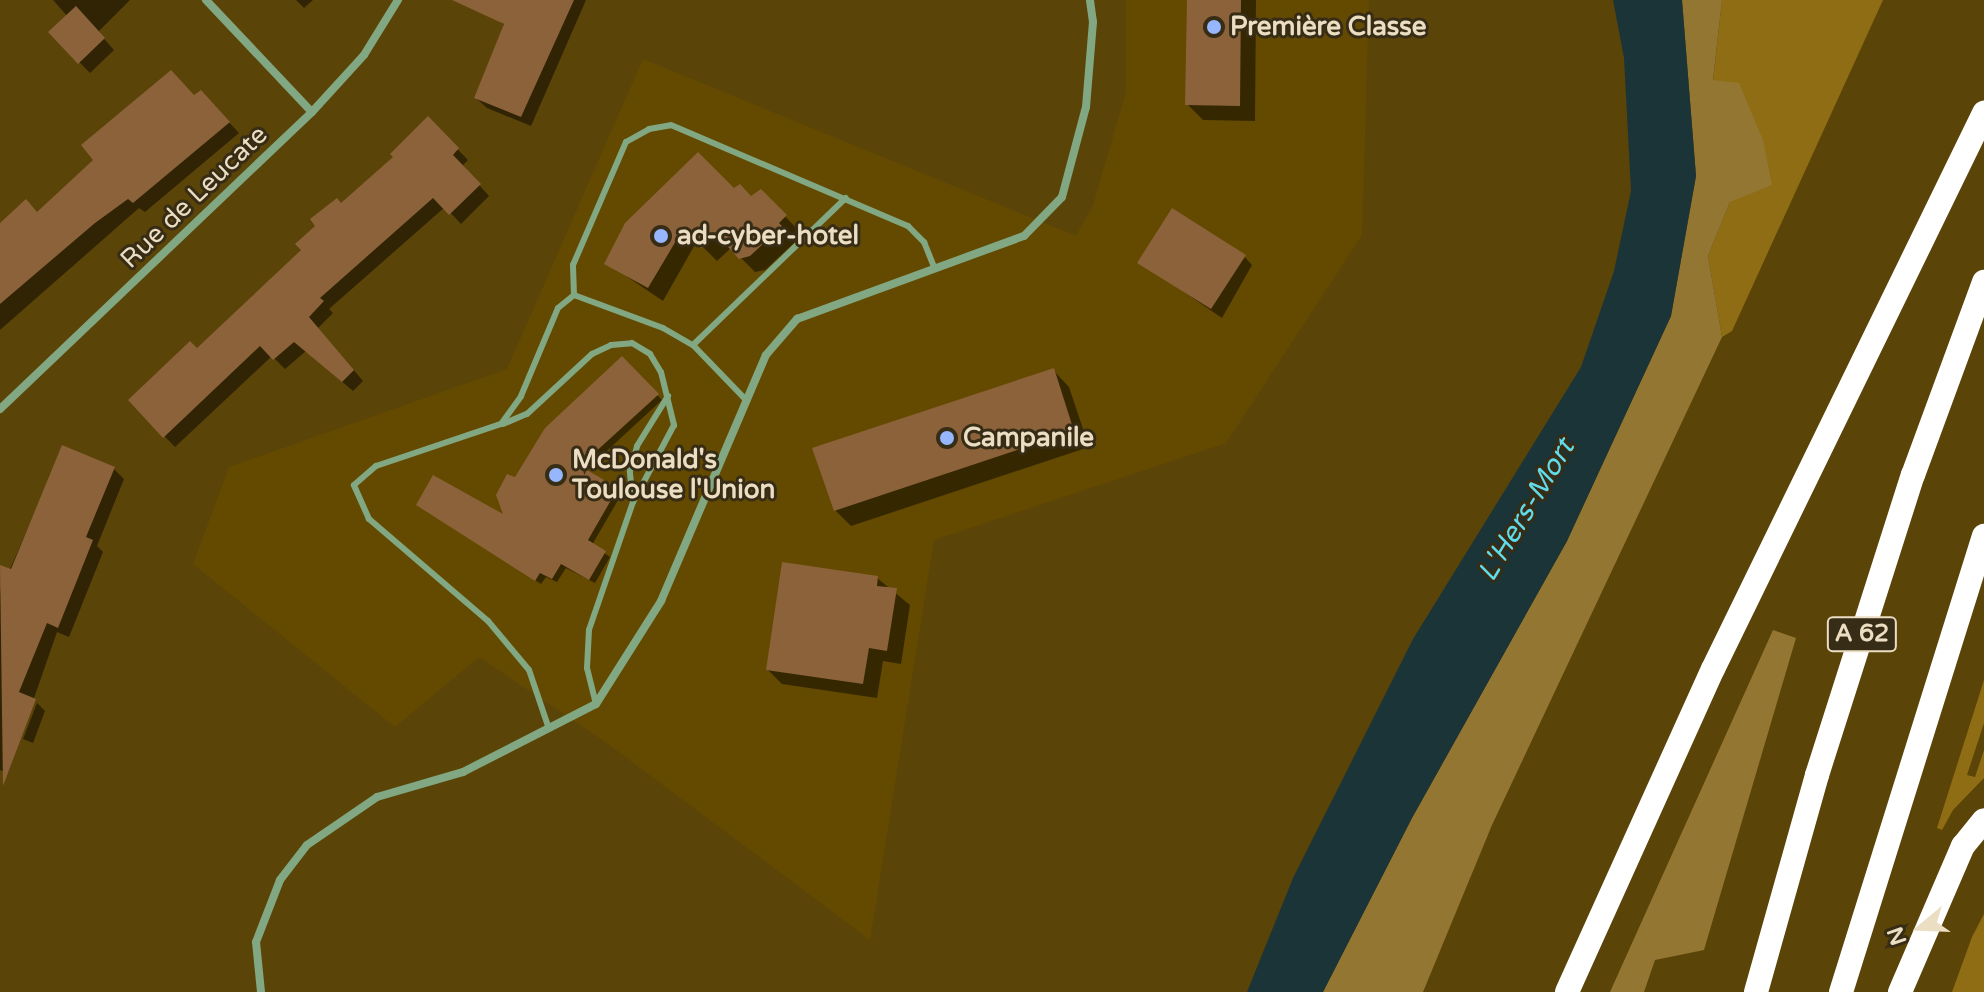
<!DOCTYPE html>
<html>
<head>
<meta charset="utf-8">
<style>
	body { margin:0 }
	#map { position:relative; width:1984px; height:992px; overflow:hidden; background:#5b4408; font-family:"Varela Round",sans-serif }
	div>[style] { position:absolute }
	.built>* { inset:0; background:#644a00 }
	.green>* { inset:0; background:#8f6d14 }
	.forest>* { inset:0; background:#937632 }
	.water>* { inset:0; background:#1b3437 }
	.shadow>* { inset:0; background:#0007 }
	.building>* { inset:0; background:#8b6239 }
	.lane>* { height:6px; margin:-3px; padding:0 3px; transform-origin:3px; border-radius:3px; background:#81a882 }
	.street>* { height:8px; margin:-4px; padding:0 4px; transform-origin:4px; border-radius:4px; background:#81a882 }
	.highway>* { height:24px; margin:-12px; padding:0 12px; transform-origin:12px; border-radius:12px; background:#fff }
	.dots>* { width:22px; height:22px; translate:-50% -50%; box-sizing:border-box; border:4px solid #372c16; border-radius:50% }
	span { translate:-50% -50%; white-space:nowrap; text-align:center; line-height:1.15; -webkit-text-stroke:6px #372c16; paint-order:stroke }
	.shield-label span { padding:2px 6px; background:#372c16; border:2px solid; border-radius:6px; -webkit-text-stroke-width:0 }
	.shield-label { font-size:24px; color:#ebdec3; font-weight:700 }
	.poi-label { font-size:26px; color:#ebdec3; font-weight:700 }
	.left { translate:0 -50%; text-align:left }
	.street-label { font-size:26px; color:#ebdec3 }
	.water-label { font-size:28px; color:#60dbe9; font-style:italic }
	.north { position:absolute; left:1880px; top:888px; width:80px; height:80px; -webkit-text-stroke:6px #372c16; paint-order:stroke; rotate:251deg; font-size:22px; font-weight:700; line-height:32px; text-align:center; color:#ebdec3 }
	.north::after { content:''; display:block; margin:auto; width:28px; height:36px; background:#ebdec3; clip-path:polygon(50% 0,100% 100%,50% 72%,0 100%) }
</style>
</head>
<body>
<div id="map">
	<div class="built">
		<div style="clip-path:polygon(1126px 0,1369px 0,1362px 235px,1226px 443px,934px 540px,870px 940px,604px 741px,479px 657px,395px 727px,193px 564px,229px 467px,507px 369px,643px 59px,1076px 236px,1093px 205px,1126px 92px)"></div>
	</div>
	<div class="green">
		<div style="clip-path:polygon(1722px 0,1883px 0,1732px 331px,1722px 337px,1708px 256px,1730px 202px,1713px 81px)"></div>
		<div style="clip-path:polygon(1984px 680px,1984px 723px,1967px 775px,1975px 777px,1984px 750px,1984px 778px,1953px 810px,1942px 830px,1937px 828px)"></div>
		<div style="clip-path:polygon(1984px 914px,1984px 992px,1952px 992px,1972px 937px)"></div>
	</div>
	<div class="forest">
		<div style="clip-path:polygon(1682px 0,1722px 0,1713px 80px,1739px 83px,1763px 140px,1772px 185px,1730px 202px,1708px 256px,1722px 337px,1492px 825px,1423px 992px,1323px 992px,1412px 818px,1567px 541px,1671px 316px,1696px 176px)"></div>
		<div style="clip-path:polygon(1773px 630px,1796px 638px,1704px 950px,1655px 960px,1644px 992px,1610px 992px)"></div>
	</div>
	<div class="water">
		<div style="clip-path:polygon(1613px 0,1682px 0,1696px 176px,1671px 316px,1567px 541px,1412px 818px,1323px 992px,1247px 992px,1293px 878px,1413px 639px,1581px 367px,1614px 271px,1631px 191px,1624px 58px)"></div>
	</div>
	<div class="shadow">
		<div style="clip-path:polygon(53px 0,130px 0,98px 32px,114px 50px,90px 73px,51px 33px,68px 17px)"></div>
		<div style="clip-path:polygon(296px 0,313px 0,304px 8px)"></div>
		<div style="clip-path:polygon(507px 0,586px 0,531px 126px,487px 108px,476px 98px,505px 26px,499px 20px)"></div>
		<div style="clip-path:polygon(1188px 0,1256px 0,1255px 121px,1203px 120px,1187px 104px)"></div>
		<div style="clip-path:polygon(195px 98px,211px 103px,239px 133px,145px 212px,139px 208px,0 330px,0 226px,38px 214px)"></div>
		<div style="clip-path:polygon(428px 119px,468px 160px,462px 166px,489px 196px,461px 224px,445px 207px,329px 309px,333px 313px,318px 328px,363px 381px,353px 391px,306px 351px,285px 369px,272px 356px,175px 447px,130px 401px,198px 351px,304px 250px,341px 205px,396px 158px)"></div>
		<div style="clip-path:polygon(734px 190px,752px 199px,761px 191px,799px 231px,792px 238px,795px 242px,765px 270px,755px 272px,731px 248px,717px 261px,697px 241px,663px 301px,607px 263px)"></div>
		<div style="clip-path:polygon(1242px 254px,1252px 265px,1222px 318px,1140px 262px)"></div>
		<div style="clip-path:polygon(622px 359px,662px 400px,585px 471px,621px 495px,592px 545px,610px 557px,595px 583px,566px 568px,557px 582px,546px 577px,541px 584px,418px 505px,506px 519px,516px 480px)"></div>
		<div style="clip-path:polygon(1054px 371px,1069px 387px,1089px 447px,851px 526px,835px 510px)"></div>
		<div style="clip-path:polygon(63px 448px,114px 469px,124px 479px,97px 546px,103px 552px,69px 637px,57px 632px,8px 773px,0 770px,0 592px)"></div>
		<div style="clip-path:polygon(877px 578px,910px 605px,901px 664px,883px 661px,877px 698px,782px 684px,768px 670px)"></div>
		<div style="clip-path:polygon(37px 703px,45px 711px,33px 743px,23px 739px)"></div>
	</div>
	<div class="building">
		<div style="clip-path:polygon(452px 0,574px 0,521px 117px,474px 98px,504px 24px)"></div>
		<div style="clip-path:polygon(1187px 0,1241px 0,1240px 106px,1185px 105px)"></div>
		<div style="clip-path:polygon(76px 6px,105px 38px,78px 64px,48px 32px)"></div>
		<div style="clip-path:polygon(171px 70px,194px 95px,201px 90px,230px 122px,133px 203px,128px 199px,95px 223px,0 304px,0 223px,26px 199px,37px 212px,93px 160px,81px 145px)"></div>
		<div style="clip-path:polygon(428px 116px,459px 148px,453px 155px,481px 184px,449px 215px,433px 198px,320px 298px,324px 301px,309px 317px,354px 370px,342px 382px,294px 342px,273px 360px,260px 346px,163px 438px,128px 400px,190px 341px,197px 348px,301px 250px,295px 244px,315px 226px,310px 219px,337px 198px,341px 203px,393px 157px,390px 154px)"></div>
		<div style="clip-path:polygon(698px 152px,734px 188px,740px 184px,751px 196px,761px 189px,787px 215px,779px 223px,782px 226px,750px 256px,739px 259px,717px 235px,701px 248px,683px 229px,648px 288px,604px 264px,625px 223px)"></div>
		<div style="clip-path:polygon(1172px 208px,1246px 255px,1211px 309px,1137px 263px)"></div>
		<div style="clip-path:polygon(622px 356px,659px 394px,580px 466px,618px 488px,588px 540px,606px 551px,589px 580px,561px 564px,552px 579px,540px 573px,535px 581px,416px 505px,433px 475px,503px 514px,496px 495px,507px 474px,515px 477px,545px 428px)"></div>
		<div style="clip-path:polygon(1054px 368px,1074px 431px,834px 511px,812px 448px)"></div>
		<div style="clip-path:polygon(62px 445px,115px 467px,86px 537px,93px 540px,58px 628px,47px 623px,19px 692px,36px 699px,3px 786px,0 565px,11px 569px)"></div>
		<div style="clip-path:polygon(782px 562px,878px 576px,877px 586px,897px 588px,887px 651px,869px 648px,863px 684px,766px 670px)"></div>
	</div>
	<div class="lane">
		<div style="left:574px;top:295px;width:30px;rotate:-92deg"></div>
		<div style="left:573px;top:265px;width:134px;rotate:-66.7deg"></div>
		<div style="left:626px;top:142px;width:26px;rotate:-29deg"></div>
		<div style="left:649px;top:129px;width:22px;rotate:-10deg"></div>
		<div style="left:671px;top:125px;width:258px;rotate:23.1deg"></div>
		<div style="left:908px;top:226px;width:23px;rotate:45deg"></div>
		<div style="left:924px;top:242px;width:27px;rotate:68deg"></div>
		<div style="left:693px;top:345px;width:212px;rotate:-43.9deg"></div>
		<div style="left:503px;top:424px;width:26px;rotate:-23deg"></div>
		<div style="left:527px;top:414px;width:88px;rotate:-42.7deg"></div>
		<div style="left:592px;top:354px;width:21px;rotate:-25deg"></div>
		<div style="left:611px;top:345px;width:21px;rotate:-5deg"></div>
		<div style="left:632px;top:343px;width:21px;rotate:31deg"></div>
		<div style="left:650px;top:354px;width:21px;rotate:59deg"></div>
		<div style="left:661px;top:372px;width:55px;rotate:76.2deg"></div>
		<div style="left:674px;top:425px;width:87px;rotate:118deg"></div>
		<div style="left:633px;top:502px;width:135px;rotate:109deg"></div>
		<div style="left:589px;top:630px;width:38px;rotate:93deg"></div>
		<div style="left:587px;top:668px;width:37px;rotate:76deg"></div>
		<div style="left:633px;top:502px;width:31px;rotate:-96deg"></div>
		<div style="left:630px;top:471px;width:26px;rotate:-74deg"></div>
		<div style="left:637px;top:446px;width:59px;rotate:-58.2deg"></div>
		<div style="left:548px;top:726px;width:59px;rotate:-108.7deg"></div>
		<div style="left:529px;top:670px;width:64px;rotate:-129.9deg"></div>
		<div style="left:488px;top:621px;width:157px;rotate:-139.4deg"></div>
		<div style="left:369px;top:519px;width:37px;rotate:-114deg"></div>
		<div style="left:354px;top:485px;width:29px;rotate:-41deg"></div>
		<div style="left:376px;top:466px;width:132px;rotate:-18.6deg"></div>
		<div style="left:501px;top:424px;width:34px;rotate:-54deg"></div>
		<div style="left:521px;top:396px;width:95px;rotate:-67.2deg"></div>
		<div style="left:558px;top:308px;width:21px;rotate:-39deg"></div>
		<div style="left:574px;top:295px;width:95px;rotate:20.3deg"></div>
		<div style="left:663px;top:328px;width:34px;rotate:30deg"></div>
		<div style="left:693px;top:345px;width:78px;rotate:46deg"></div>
	</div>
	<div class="street">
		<div style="left:206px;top:0;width:154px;rotate:46.6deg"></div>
		<div style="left:0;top:409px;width:431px;rotate:-43.6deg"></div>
		<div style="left:312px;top:112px;width:77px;rotate:-47.6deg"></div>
		<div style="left:364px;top:55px;width:65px;rotate:-58.3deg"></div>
		<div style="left:261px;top:992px;width:50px;rotate:-95.7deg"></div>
		<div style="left:256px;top:942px;width:66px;rotate:-68.8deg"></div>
		<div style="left:280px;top:880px;width:44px;rotate:-52.4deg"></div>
		<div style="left:307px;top:845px;width:85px;rotate:-34.4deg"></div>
		<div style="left:377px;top:797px;width:90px;rotate:-16.2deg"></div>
		<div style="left:463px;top:772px;width:149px;rotate:-27.1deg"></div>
		<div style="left:596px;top:704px;width:122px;rotate:-57.7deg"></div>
		<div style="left:661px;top:601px;width:267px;rotate:-66.9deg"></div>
		<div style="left:766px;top:355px;width:48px;rotate:-49.3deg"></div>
		<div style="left:797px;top:319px;width:242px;rotate:-20.1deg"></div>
		<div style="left:1024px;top:236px;width:54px;rotate:-45.7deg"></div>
		<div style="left:1062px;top:197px;width:93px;rotate:-75.1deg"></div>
		<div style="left:1086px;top:107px;width:85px;rotate:-85.3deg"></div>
		<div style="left:1093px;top:22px;width:22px;rotate:-98deg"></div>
	</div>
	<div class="highway">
		<div style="left:1567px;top:992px;width:354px;rotate:-65.7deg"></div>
		<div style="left:1713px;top:669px;width:619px;rotate:-64.01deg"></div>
		<div style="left:1756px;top:992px;width:225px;rotate:-74.3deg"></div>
		<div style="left:1817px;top:775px;width:315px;rotate:-72.3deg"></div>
		<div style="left:1913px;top:475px;width:206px;rotate:-69.8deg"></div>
		<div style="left:1841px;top:992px;width:478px;rotate:-72.6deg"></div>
		<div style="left:1900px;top:992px;width:159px;rotate:-66.7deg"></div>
		<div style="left:1963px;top:846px;width:33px;rotate:-51deg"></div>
	</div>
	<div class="dots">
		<div style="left:1214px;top:27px;background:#96b6fd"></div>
		<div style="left:661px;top:236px;background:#96b6fd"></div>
		<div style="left:947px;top:438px;background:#96b6fd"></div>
		<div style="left:556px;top:475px;background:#96b6fd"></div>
	</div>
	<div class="shield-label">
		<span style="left:1862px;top:634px">A 62</span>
	</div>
	<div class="poi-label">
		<span class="left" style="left:1230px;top:27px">Première Classe</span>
		<span class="left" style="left:677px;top:236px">ad-cyber-hotel</span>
		<span class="left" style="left:963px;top:438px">Campanile</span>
		<span class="left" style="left:572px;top:475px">McDonald's<br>Toulouse l'Union</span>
	</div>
	<div class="street-label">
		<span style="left:194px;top:197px;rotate:-44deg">Rue de Leucate</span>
	</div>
	<div class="water-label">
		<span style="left:1526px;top:510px;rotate:-59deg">L'Hers-Mort</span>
	</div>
	<div class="north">N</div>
</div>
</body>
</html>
